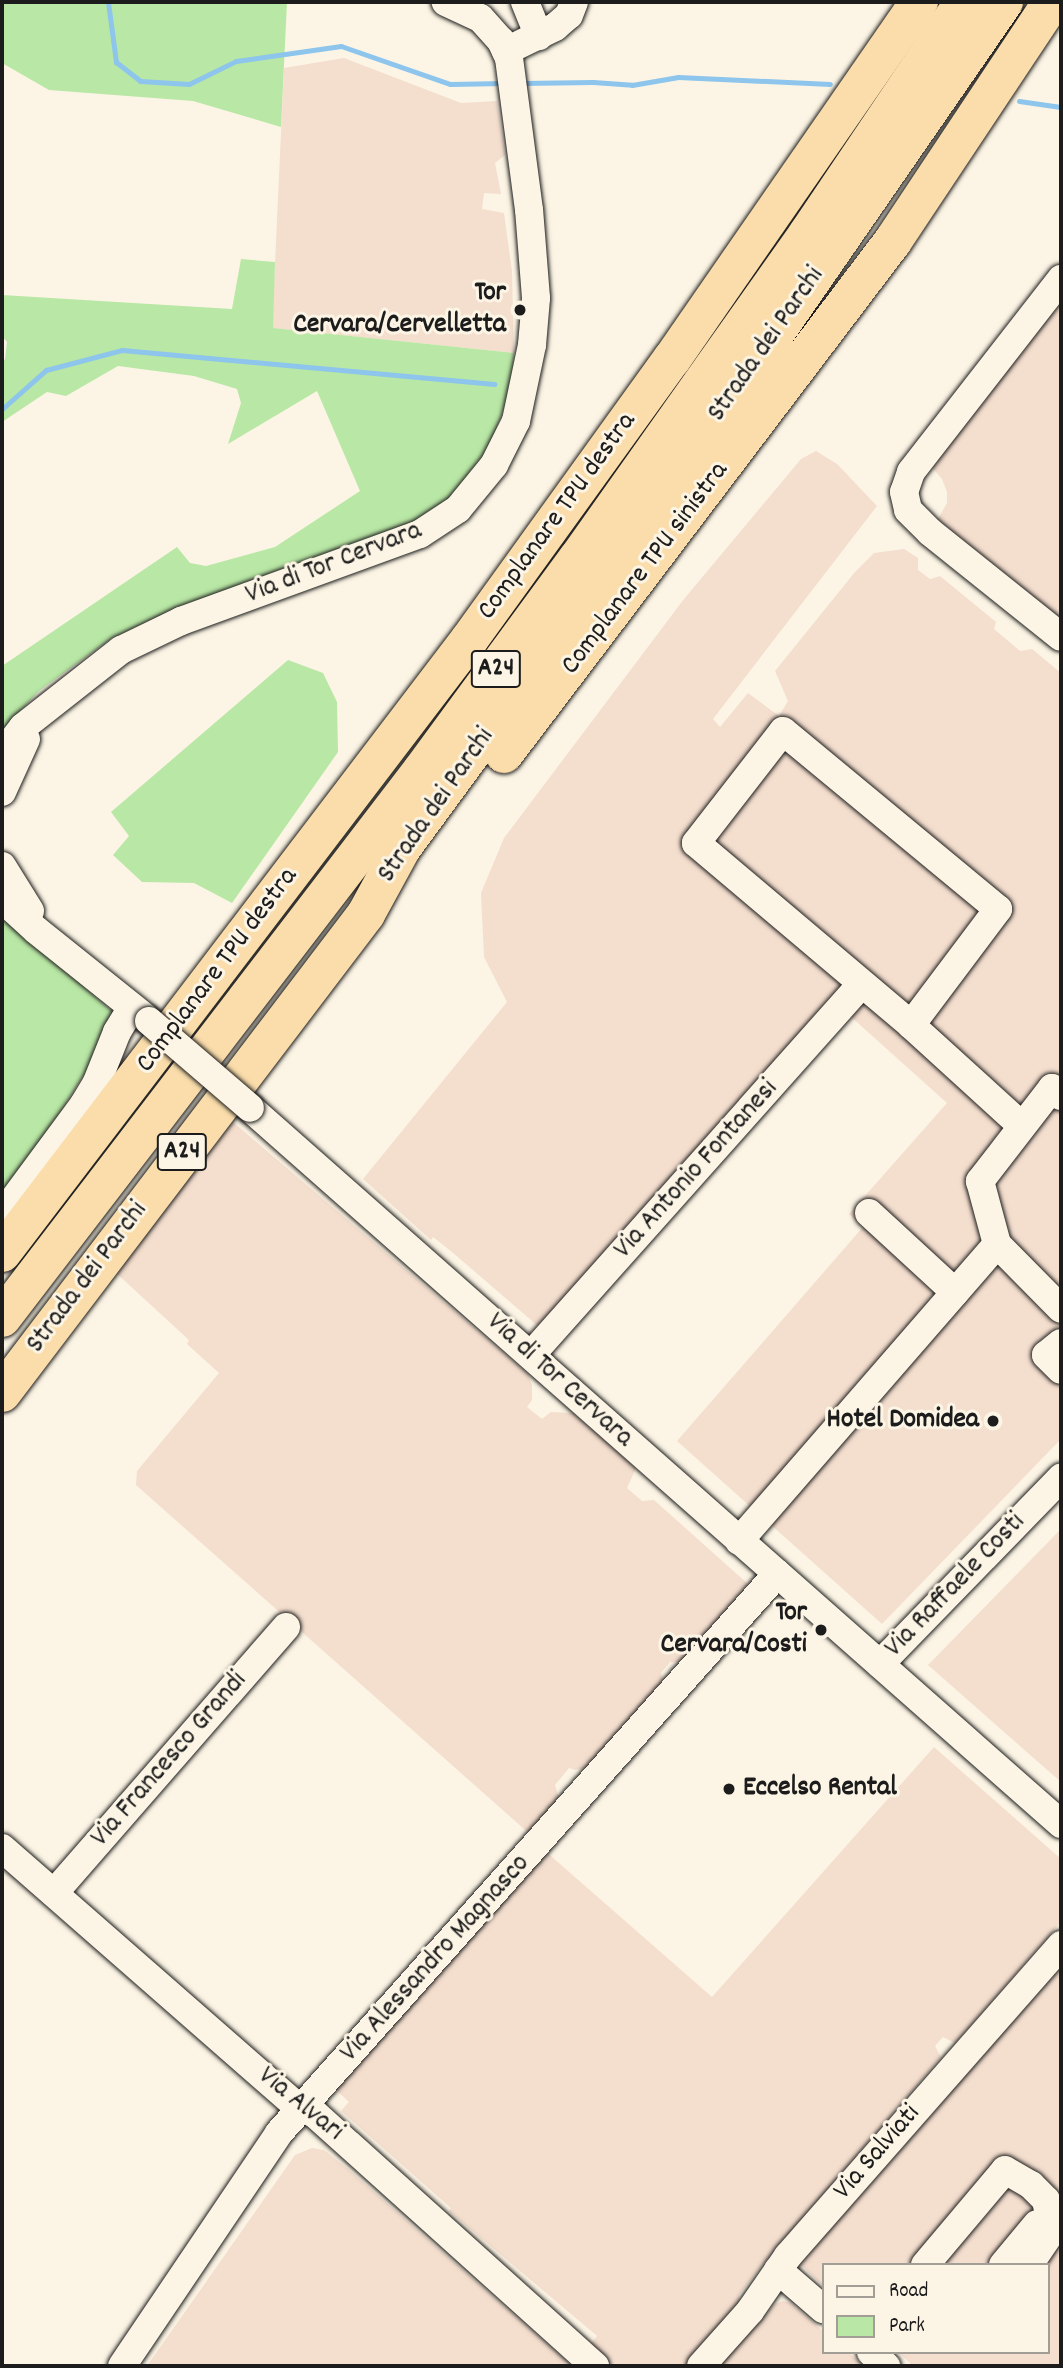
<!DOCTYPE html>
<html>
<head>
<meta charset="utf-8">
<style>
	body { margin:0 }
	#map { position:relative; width:1063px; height:2368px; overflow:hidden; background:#fcf5e5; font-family:Dekko,sans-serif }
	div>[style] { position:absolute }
	.built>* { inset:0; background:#f4dece }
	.green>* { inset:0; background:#b9e7a5 }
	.stream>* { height:5px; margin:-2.5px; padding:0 2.5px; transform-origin:2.5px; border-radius:2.5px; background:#8dc5ec }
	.roads { filter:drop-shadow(0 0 2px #1c1c1c) drop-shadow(0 0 2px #1c1c1c) }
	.minor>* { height:28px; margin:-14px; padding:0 14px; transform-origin:14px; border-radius:14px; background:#fcf5e5 }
	.highway>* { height:38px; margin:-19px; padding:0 19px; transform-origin:19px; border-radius:19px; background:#faddab }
	.bridges { filter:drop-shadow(0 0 2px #1c1c1c) drop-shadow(0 0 2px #1c1c1c) }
	.minor-bridge>* { height:28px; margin:-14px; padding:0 14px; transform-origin:14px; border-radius:14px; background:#fcf5e5 }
	.dots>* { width:19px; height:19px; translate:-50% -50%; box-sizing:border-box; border:4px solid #fcf5e5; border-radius:50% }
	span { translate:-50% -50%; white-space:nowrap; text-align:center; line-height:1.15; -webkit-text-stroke:6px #fcf5e5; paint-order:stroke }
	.shield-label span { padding:2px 5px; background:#fcf5e5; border:2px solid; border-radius:5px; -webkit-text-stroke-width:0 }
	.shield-label { font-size:26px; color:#1c1c1c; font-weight:700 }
	.poi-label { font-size:28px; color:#1c1c1c; font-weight:700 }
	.right { translate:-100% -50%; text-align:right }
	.left { translate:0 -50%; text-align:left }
	.street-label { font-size:28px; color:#1c1c1c }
	.frame { position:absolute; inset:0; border:4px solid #1c1c1c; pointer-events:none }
	.legend { position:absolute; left:822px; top:2263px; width:228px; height:91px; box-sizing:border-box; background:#fcf5e5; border:2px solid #a29e95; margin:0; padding:9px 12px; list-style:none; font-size:21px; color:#1c1c1c }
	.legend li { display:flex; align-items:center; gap:14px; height:35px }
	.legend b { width:35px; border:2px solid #a29e95 }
</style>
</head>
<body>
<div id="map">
	<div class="built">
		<div style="clip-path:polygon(344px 58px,461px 103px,497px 101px,505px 155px,495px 163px,501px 194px,484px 193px,482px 209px,504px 213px,512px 271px,514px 353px,272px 328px,284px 68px)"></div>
		<div style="clip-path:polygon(1061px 262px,1061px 619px,940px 523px,938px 519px,947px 503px,947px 492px,942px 479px,928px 463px,924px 440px)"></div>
		<div style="clip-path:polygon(816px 451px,837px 464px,877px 506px,713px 719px,720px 727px,748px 693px,779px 716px,788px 701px,775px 671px,855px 572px,874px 553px,904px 549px,918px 558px,918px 570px,930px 579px,940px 576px,996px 622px,994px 629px,1020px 651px,1032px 649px,1061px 673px,1061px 1439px,882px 1624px,677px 1441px,863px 1227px,849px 1214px,947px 1103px,849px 1015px,839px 990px,538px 1326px,452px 1252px,433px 1237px,431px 1240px,363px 1179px,507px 1002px,484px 957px,481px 893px,504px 838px,684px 599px,801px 459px)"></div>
		<div style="clip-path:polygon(233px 1122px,528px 1374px,532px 1385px,532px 1400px,527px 1407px,542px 1419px,551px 1412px,573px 1413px,636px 1468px,627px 1488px,642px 1501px,654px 1500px,748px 1584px,680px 1663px,670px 1662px,661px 1673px,663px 1680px,658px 1688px,588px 1767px,575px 1770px,569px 1768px,555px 1785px,560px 1802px,532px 1836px,136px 1485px,137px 1471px,219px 1373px,187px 1344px,189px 1340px,115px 1272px)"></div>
		<div style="clip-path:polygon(1061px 1529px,1061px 1782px,928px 1665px)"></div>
		<div style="clip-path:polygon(934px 1747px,1061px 1859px,1061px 1922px,955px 2043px,943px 2037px,935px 2046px,941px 2057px,762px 2265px,739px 2295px,739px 2308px,687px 2366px,614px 2366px,590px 2345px,597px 2336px,449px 2211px,451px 2208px,341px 2111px,349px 2102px,335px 2089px,544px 1850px,712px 1997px)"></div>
		<div style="clip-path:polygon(1061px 1966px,1061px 2366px,913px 2366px,898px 2352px,1047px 2352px,1047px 2265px,823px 2265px,823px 2286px,798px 2262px)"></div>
		<div style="clip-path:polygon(312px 2148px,324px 2150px,348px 2169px,572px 2366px,147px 2366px,295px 2155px)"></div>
		<div style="clip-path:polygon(783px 2301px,791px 2303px,823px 2331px,823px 2352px,848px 2352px,864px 2366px,719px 2366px,775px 2304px)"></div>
	</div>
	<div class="green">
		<div style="clip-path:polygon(2px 2px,287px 2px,281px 127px,193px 101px,49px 90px,2px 63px)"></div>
		<div style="clip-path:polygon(241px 259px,275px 262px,273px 328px,514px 353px,511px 391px,489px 447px,450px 498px,397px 533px,184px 606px,112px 638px,39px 691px,2px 730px,2px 666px,177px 547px,190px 563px,206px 566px,275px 547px,360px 491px,317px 391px,228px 444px,241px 403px,237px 389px,194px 376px,118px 366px,66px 396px,47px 392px,2px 422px,2px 362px,5px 359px,7px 342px,2px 336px,2px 295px,232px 309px)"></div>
		<div style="clip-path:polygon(288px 660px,323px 673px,337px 702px,338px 752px,232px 903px,194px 883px,142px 882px,113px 855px,129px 836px,111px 812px)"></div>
		<div style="clip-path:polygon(2px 916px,113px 1012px,96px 1055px,29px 1163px,2px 1199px)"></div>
	</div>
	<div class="stream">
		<div style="left:108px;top:2px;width:61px;rotate:82.4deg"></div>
		<div style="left:116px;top:62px;width:31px;rotate:38deg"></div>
		<div style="left:140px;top:81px;width:49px;rotate:3.5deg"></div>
		<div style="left:189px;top:84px;width:52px;rotate:-26.1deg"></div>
		<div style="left:236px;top:61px;width:106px;rotate:-8.1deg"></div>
		<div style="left:341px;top:46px;width:115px;rotate:19.2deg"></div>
		<div style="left:450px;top:84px;width:55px;rotate:-1deg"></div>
		<div style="left:522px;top:83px;width:71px;rotate:-0.8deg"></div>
		<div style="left:593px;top:82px;width:39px;rotate:4deg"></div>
		<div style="left:632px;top:85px;width:47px;rotate:-9.9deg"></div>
		<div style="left:678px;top:77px;width:152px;rotate:2.6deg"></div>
		<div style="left:1019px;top:101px;width:42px;rotate:8.1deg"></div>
		<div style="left:2px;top:409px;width:59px;rotate:-41.6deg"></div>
		<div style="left:46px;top:370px;width:79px;rotate:-14.7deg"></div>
		<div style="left:122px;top:350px;width:374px;rotate:5.2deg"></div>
	</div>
	<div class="roads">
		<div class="minor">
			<div style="left:525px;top:2px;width:37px;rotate:68deg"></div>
			<div style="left:506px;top:51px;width:55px;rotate:-26.1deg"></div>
			<div style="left:555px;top:27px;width:18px;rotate:-41deg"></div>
			<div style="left:569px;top:15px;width:14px;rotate:-69deg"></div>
			<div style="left:1061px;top:279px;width:244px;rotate:127.9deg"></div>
			<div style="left:911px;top:472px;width:21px;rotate:109deg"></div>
			<div style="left:904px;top:492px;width:18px;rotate:77deg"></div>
			<div style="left:908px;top:510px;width:31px;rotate:45deg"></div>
			<div style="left:930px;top:532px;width:168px;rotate:38.7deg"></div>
			<div style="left:2px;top:754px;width:34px;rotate:-52deg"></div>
			<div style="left:23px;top:727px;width:125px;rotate:-38.2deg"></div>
			<div style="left:121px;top:650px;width:67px;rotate:-25.8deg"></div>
			<div style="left:181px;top:621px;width:254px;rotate:-20deg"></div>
			<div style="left:420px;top:534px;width:45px;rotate:-33.3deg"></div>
			<div style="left:458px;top:509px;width:57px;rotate:-50.7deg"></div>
			<div style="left:494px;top:465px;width:49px;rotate:-63.4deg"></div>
			<div style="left:516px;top:421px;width:78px;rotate:-78.1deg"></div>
			<div style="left:532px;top:345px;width:47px;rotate:-85.1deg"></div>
			<div style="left:536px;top:298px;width:88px;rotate:-94.5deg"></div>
			<div style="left:529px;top:210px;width:153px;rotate:-97.5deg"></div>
			<div style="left:509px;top:58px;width:19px;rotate:-115deg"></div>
			<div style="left:501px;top:41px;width:31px;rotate:-132deg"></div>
			<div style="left:480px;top:18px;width:38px;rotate:-155deg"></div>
			<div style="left:2px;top:792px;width:58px;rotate:-65.6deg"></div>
			<div style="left:2px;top:866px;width:53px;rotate:58.1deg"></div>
			<div style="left:2px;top:899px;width:46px;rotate:42.4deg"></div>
			<div style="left:36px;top:930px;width:142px;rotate:38.7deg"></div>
			<div style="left:911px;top:1025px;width:145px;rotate:-53.1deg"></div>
			<div style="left:998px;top:909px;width:279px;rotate:-140.4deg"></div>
			<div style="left:783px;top:731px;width:142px;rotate:127.8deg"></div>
			<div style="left:696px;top:843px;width:282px;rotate:40.2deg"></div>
			<div style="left:911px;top:1025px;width:150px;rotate:42.3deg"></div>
			<div style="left:1061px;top:1096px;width:12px;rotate:-138deg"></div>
			<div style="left:1052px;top:1088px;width:118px;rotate:127.7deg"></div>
			<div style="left:980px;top:1181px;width:65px;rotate:74.9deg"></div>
			<div style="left:997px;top:1244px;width:91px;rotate:45.4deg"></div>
			<div style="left:250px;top:1108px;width:1082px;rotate:41.44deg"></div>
			<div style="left:869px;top:1213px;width:117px;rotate:42.6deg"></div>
			<div style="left:2px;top:1215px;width:138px;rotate:-53.5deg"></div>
			<div style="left:84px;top:1104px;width:26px;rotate:-59deg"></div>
			<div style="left:97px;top:1082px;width:54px;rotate:-68.2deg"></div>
			<div style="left:117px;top:1032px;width:29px;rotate:-59deg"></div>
			<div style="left:1061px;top:1343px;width:19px;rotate:141deg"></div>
			<div style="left:1046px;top:1355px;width:21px;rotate:45deg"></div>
			<div style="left:531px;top:1355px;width:497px;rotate:-48.3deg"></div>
			<div style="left:739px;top:1541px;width:393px;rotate:-49deg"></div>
			<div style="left:880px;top:1664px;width:260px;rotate:-45.8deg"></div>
			<div style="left:2px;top:1848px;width:386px;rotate:41.2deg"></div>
			<div style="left:292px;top:2102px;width:26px;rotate:28deg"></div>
			<div style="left:315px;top:2114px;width:377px;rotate:42deg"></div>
			<div style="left:54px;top:1893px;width:353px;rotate:-48.9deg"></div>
			<div style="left:925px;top:2265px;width:124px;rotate:-49.9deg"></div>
			<div style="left:1005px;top:2170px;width:30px;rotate:30deg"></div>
			<div style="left:1031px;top:2185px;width:21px;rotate:45deg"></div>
			<div style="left:1046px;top:2200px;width:32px;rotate:79deg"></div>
			<div style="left:1052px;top:2231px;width:41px;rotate:124.1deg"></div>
			<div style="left:1003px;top:2265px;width:53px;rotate:-50.3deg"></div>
			<div style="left:778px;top:2270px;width:60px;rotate:40.9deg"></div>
			<div style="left:871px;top:2352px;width:21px;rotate:43deg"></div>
			<div style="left:122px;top:2366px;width:281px;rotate:-56deg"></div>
			<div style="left:279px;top:2133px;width:749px;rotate:-48.3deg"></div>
			<div style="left:701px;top:2366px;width:74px;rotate:-48.3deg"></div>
			<div style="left:750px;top:2311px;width:67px;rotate:-55.4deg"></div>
			<div style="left:788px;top:2256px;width:414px;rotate:-48.7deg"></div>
		</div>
		<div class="highway">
			<div style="left:504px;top:754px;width:644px;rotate:-52.83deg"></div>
			<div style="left:893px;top:241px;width:287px;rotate:-56.4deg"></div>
			<div style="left:2px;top:1253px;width:771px;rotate:-52.7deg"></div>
			<div style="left:469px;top:640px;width:347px;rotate:-54.2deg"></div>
			<div style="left:672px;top:359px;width:434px;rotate:-55.3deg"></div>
			<div style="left:2px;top:1318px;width:690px;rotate:-52.53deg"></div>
			<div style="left:422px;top:770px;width:263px;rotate:-53.7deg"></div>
			<div style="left:578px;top:558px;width:398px;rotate:-54.7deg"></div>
			<div style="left:808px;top:233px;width:279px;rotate:-56deg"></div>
			<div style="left:2px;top:1393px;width:602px;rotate:-52.77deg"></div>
			<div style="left:366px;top:914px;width:75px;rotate:-61.4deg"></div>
			<div style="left:402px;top:848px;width:509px;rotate:-53.72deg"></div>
			<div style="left:703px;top:438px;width:530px;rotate:-55.38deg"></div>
		</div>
	</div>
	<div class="bridges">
		<div class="minor-bridge">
			<div style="left:149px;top:1021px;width:133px;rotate:40.7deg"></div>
		</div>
	</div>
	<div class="dots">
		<div style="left:520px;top:310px;background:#1c1c1c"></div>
		<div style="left:993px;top:1421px;background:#1c1c1c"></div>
		<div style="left:821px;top:1630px;background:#1c1c1c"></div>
		<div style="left:729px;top:1789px;background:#1c1c1c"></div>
	</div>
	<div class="shield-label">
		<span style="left:496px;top:669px">A24</span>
		<span style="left:182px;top:1152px">A24</span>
	</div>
	<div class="poi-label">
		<span class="right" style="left:506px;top:310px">Tor<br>Cervara/Cervelletta</span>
		<span class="right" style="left:979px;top:1421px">Hotel Domidea</span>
		<span class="right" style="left:807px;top:1630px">Tor<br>Cervara/Costi</span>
		<span class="left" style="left:743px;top:1789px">Eccelso Rental</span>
	</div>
	<div class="street-label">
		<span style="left:767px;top:345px;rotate:-55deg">Strada dei Parchi</span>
		<span style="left:558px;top:517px;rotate:-54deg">Complanare TPU destra</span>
		<span style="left:334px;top:564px;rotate:-21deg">Via di Tor Cervara</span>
		<span style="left:646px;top:569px;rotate:-53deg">Complanare TPU sinistra</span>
		<span style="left:437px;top:806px;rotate:-55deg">Strada dei Parchi</span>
		<span style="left:218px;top:971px;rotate:-53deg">Complanare TPU destra</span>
		<span style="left:697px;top:1170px;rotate:-48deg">Via Antonio Fontanesi</span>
		<span style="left:88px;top:1278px;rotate:-53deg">Strada dei Parchi</span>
		<span style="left:559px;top:1381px;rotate:42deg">Via di Tor Cervara</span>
		<span style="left:956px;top:1586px;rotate:-46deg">Via Raffaele Costi</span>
		<span style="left:170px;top:1760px;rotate:-49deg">Via Francesco Grandi</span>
		<span style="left:436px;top:1959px;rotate:-48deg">Via Alessandro Magnasco</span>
		<span style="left:300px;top:2105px;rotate:39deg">Via Alvari</span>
		<span style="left:878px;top:2153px;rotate:-49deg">Via Salviati</span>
	</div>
	<div class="frame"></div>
	<ul class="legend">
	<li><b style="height:9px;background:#fcf5e5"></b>Road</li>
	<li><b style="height:19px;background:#b9e7a5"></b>Park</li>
	</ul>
</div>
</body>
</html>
